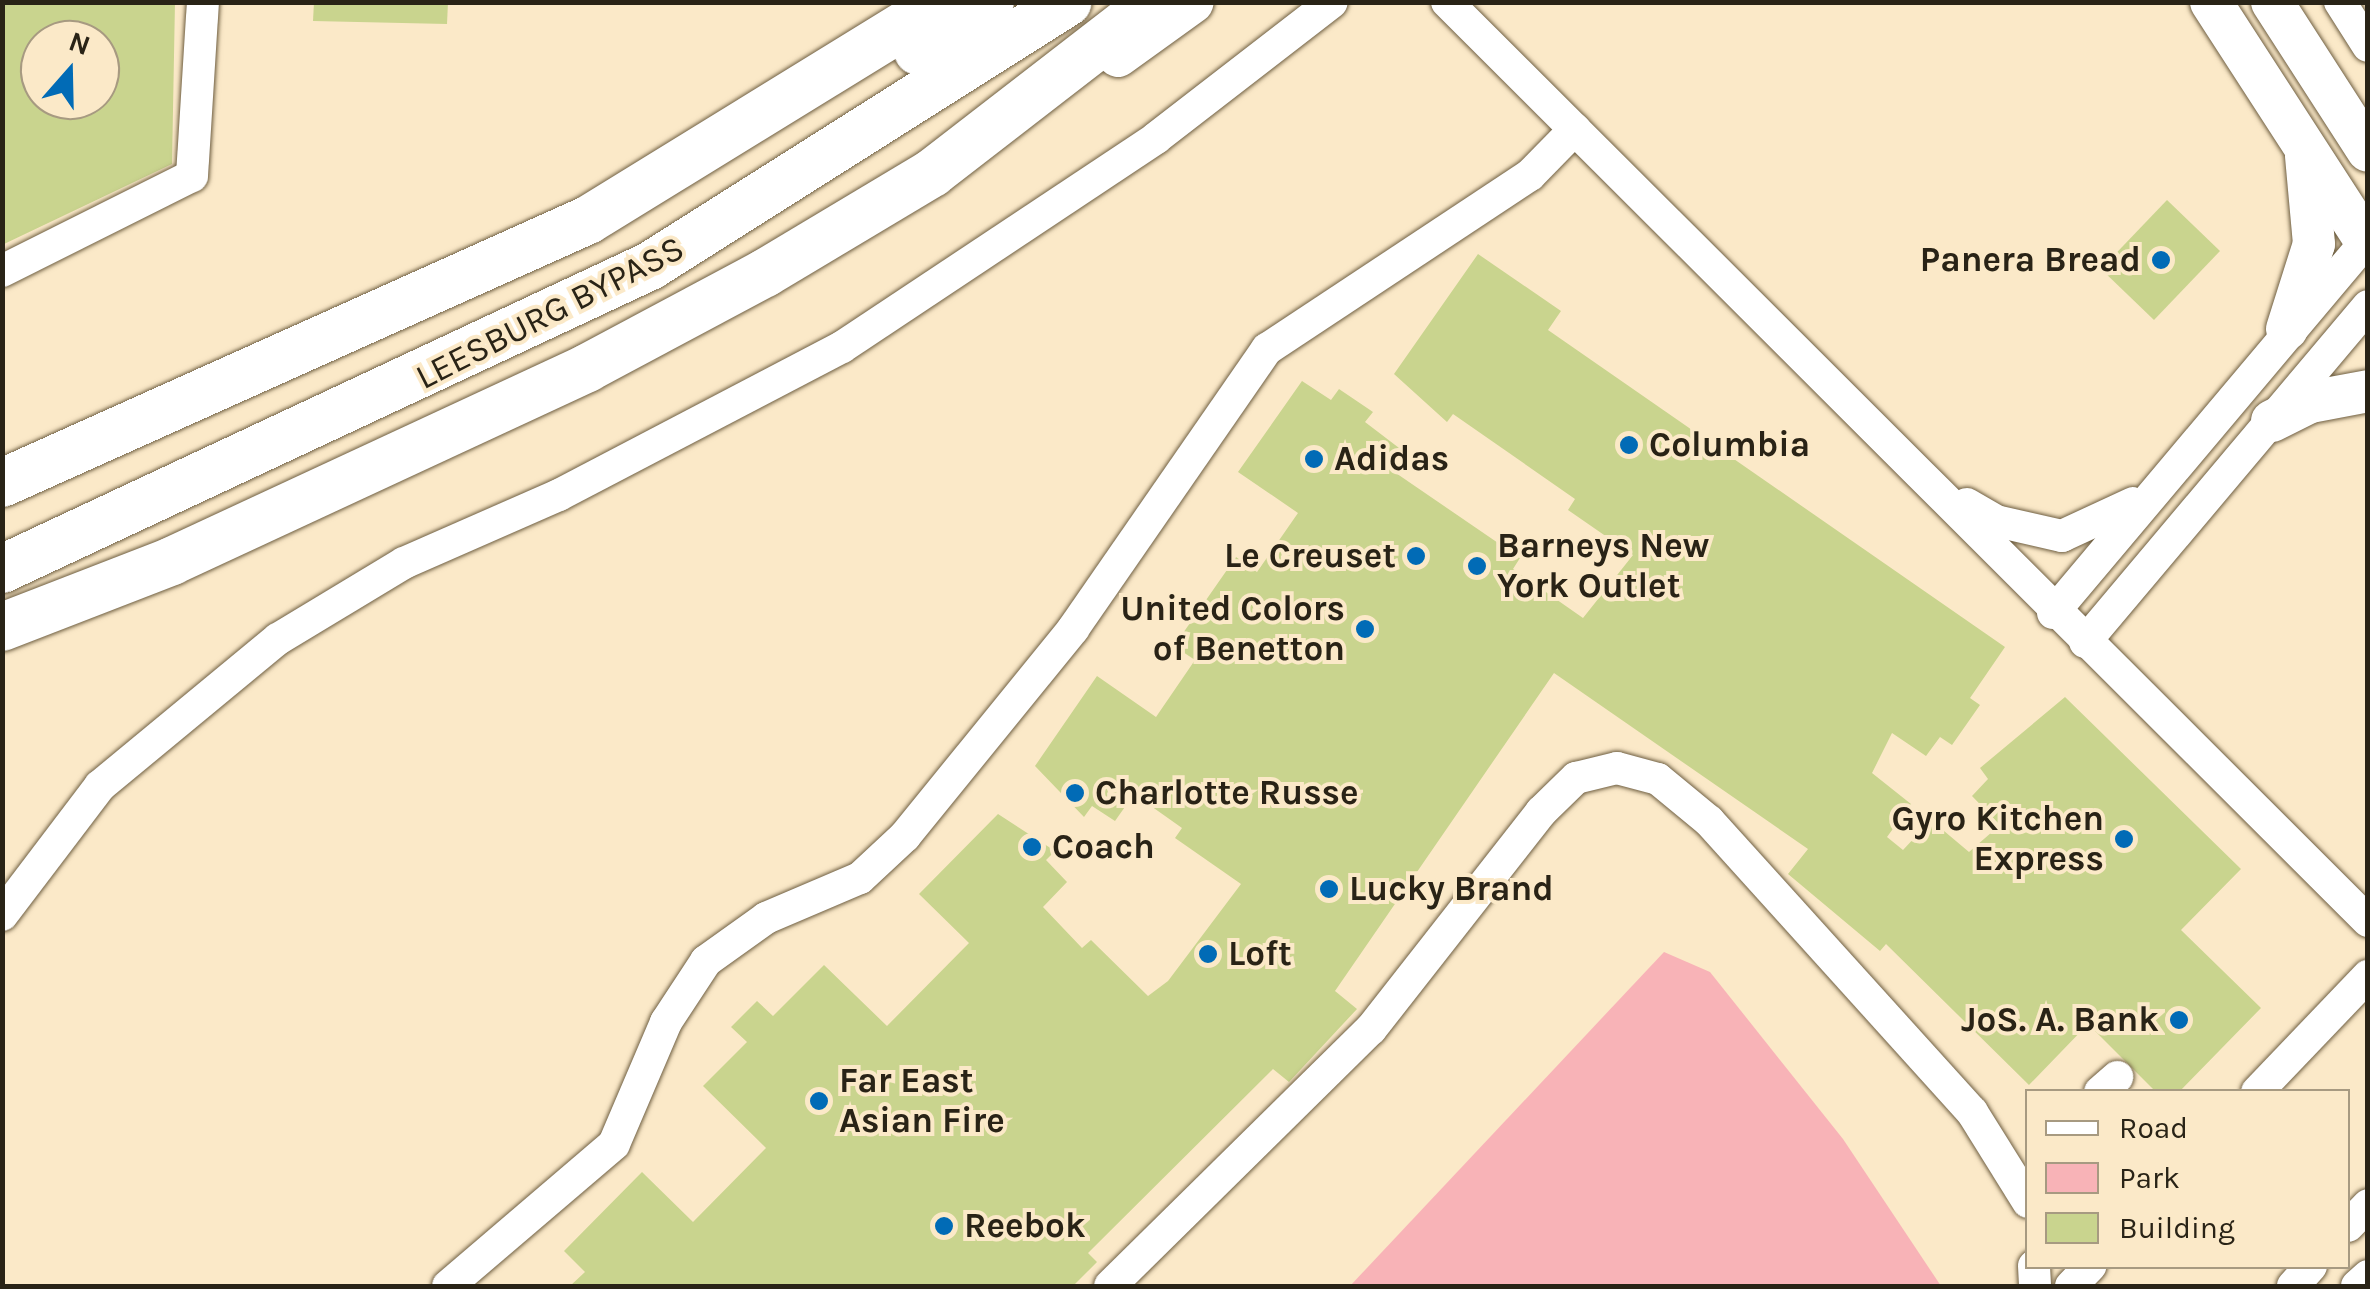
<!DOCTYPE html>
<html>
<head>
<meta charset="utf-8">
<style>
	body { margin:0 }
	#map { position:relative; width:2370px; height:1289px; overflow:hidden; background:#fbe9c8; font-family:Karla,sans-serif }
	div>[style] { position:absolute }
	.green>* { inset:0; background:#f8b3b7 }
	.building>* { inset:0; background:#c9d48e }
	.roads { filter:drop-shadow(0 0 2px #6e5e41) drop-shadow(0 0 2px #6e5e41) }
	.minor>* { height:32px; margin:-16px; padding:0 16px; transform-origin:16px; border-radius:16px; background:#fff }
	.major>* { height:42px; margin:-21px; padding:0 21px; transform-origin:21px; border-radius:21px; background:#fff }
	.highway>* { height:48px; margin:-24px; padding:0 24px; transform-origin:24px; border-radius:24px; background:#fff }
	.dots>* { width:28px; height:28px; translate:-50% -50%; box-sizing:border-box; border:5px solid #fbe9c8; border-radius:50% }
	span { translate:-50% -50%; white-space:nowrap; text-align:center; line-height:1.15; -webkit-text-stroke:8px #fbe9c8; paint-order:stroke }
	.poi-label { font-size:35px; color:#292316; font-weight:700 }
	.right { translate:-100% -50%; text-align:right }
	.left { translate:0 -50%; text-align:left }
	.street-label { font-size:35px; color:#292316 }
	.frame { position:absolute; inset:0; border:5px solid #292316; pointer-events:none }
	.legend { position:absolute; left:2025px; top:1089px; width:325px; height:180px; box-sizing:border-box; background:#fbe9c8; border:2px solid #a79a81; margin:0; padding:12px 18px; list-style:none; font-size:30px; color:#292316 }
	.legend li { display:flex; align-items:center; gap:20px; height:50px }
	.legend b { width:50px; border:2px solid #a79a81 }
	.north { position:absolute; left:20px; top:20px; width:100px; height:100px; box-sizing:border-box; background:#fbe9c8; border:2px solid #a79a81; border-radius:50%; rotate:20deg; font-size:28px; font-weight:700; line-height:40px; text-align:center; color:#292316 }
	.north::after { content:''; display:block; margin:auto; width:35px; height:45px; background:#016bb6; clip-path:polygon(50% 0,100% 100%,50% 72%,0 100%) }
</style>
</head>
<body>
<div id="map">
	<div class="green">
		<div style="clip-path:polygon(1664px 952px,1710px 972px,1843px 1139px,1941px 1286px,1350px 1286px)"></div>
	</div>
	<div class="building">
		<div style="clip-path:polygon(evenodd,2px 2px,175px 2px,172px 164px,2px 245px,2px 2px,40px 40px,100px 40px,100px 100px,40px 100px,40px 40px)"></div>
		<div style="clip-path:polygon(314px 2px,448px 2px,447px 24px,313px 21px)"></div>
		<div style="clip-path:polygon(2167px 200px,2220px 251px,2154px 320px,2101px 269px)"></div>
		<div style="clip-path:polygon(1478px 254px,1561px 311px,1548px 330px,2005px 647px,1970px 698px,1980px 705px,1952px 745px,1940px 737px,1926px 756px,1892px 733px,1872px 773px,1911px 804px,1887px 837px,1903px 850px,1931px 820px,1969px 852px,2000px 825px,1972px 796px,1988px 779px,1980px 768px,2065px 697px,2241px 869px,2181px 930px,2261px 1008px,2179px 1092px,2156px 1092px,2088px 1024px,2029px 1085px,1886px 944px,1880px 951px,1788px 874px,1808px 849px,1554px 673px,1335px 991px,1357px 1009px,1289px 1082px,1273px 1069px,1088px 1253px,1097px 1262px,1073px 1286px,570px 1286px,585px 1272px,564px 1251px,642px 1172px,693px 1222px,766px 1148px,703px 1086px,747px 1042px,731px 1027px,757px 1001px,773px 1016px,824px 965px,887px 1026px,969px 943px,919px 894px,998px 814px,1055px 851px,1046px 860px,1067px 882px,1043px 907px,1082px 948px,1091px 940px,1148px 996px,1168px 981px,1241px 884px,1175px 838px,1182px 828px,1134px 794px,1115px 821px,1092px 806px,1084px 817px,1035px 766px,1097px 676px,1156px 717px,1195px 660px,1174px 646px,1236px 557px,1257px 572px,1298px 513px,1238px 472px,1302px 381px,1331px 400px,1339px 389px,1373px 412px,1365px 422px,1403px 451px,1390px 469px,1520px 558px,1513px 569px,1583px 618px,1633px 555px,1568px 510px,1575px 499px,1453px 414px,1447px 422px,1394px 374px)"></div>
	</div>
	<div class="roads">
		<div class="minor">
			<div style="left:1447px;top:2px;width:1301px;rotate:44.94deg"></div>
			<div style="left:2340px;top:2px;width:52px;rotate:57.5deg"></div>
			<div style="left:2px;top:271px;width:212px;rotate:-26.6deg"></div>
			<div style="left:192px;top:176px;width:174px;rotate:-86.4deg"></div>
			<div style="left:1967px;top:504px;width:34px;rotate:30deg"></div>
			<div style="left:1996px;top:521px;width:68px;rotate:12.8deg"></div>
			<div style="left:2062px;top:536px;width:78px;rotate:-24.9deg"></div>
			<div style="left:2053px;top:613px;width:489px;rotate:-49.9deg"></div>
			<div style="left:2085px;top:642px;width:439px;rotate:-49.9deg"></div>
			<div style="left:2px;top:915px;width:162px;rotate:-52.8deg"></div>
			<div style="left:100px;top:786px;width:231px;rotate:-39.6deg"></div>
			<div style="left:278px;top:639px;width:147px;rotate:-31.1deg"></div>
			<div style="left:404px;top:563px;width:169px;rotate:-23.7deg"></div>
			<div style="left:559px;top:495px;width:319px;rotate:-27.6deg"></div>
			<div style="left:842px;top:347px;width:377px;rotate:-33.6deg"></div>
			<div style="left:1156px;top:138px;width:222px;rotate:-37.7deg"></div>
			<div style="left:2100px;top:1092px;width:23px;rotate:-41deg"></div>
			<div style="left:2257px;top:1092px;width:161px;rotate:-46.3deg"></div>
			<div style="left:2348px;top:1226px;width:29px;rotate:-46deg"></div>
			<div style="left:2034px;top:1266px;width:20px;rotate:87deg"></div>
			<div style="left:448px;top:1286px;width:218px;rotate:-40.5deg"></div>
			<div style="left:614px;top:1144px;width:133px;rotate:-66.9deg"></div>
			<div style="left:666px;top:1022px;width:73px;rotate:-56.7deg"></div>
			<div style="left:706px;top:961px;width:74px;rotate:-35.6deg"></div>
			<div style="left:766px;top:918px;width:102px;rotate:-23.1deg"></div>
			<div style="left:860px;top:878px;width:62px;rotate:-43deg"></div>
			<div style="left:905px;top:836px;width:267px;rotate:-50.9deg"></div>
			<div style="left:1073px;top:629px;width:341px;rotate:-55.3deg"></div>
			<div style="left:1267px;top:349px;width:315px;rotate:-33.5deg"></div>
			<div style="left:1530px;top:175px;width:64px;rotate:-45.6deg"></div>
			<div style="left:1110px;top:1286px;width:366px;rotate:-44.6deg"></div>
			<div style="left:1371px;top:1029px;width:276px;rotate:-51.9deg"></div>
			<div style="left:1541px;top:812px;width:49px;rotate:-44.2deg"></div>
			<div style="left:1576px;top:778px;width:42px;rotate:-13.7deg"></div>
			<div style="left:1617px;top:768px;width:42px;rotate:15deg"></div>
			<div style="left:1658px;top:779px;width:66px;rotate:39.5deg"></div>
			<div style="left:1709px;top:821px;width:392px;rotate:47.9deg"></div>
			<div style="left:1972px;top:1112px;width:106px;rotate:58.1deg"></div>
			<div style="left:2071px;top:1286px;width:28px;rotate:-46deg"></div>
			<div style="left:2293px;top:1286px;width:27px;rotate:-48deg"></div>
			<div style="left:2357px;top:1286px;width:15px;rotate:-42deg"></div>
		</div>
		<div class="major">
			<div style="left:2211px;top:2px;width:289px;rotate:57.1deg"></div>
			<div style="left:2272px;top:2px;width:177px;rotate:57.2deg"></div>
			<div style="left:1118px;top:56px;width:92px;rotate:-35.8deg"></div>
			<div style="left:2287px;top:329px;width:89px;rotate:-72.4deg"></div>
			<div style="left:2314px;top:244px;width:88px;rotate:-95.2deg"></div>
			<div style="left:2272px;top:421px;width:42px;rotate:-26.6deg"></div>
			<div style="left:2310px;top:402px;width:59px;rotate:-10.7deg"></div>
		</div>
		<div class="highway">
			<div style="left:918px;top:51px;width:87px;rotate:-34.2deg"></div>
			<div style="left:2px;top:483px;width:642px;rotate:-24.17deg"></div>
			<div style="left:588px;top:220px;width:416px;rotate:-31.6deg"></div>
			<div style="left:2px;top:569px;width:715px;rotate:-25.06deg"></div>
			<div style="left:650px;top:266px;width:494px;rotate:-32.3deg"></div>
			<div style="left:2px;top:627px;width:182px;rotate:-21.2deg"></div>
			<div style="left:172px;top:561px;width:458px;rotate:-24.9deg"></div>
			<div style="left:587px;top:368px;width:202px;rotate:-28.1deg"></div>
			<div style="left:765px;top:273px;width:195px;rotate:-30.9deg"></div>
			<div style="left:932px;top:173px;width:279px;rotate:-37.7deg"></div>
		</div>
	</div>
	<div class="dots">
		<div style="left:2161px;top:260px;background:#016bb6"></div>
		<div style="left:1629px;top:445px;background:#016bb6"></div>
		<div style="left:1314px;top:459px;background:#016bb6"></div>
		<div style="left:1416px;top:556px;background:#016bb6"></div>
		<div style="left:1477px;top:566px;background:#016bb6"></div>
		<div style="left:1365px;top:629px;background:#016bb6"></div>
		<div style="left:1075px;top:793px;background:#016bb6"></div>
		<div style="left:2124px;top:839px;background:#016bb6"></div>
		<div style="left:1032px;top:847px;background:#016bb6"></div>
		<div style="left:1329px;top:889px;background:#016bb6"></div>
		<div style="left:1208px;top:954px;background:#016bb6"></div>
		<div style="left:2179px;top:1020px;background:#016bb6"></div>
		<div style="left:819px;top:1101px;background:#016bb6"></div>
		<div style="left:944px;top:1226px;background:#016bb6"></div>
	</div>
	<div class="poi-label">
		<span class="right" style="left:2141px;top:260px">Panera Bread</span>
		<span class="left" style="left:1649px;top:445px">Columbia</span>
		<span class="left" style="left:1334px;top:459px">Adidas</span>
		<span class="left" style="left:1497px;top:566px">Barneys New<br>York Outlet</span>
		<span class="right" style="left:1396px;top:556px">Le Creuset</span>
		<span class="right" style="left:1345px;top:629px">United Colors<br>of Benetton</span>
		<span class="left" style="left:1095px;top:793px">Charlotte Russe</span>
		<span class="right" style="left:2104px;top:839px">Gyro Kitchen<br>Express</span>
		<span class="left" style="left:1052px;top:847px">Coach</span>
		<span class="left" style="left:1349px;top:889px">Lucky Brand</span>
		<span class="left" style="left:1228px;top:954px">Loft</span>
		<span class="right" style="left:2159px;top:1020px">JoS. A. Bank</span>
		<span class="left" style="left:839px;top:1101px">Far East<br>Asian Fire</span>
		<span class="left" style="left:964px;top:1226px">Reebok</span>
	</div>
	<div class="street-label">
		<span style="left:550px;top:313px;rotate:-27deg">LEESBURG BYPASS</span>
	</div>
	<div class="frame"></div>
	<ul class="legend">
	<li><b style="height:12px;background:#fff"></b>Road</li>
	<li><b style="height:28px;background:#f8b3b7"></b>Park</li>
	<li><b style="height:28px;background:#c9d48e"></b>Building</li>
	</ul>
	<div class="north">N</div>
</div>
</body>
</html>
